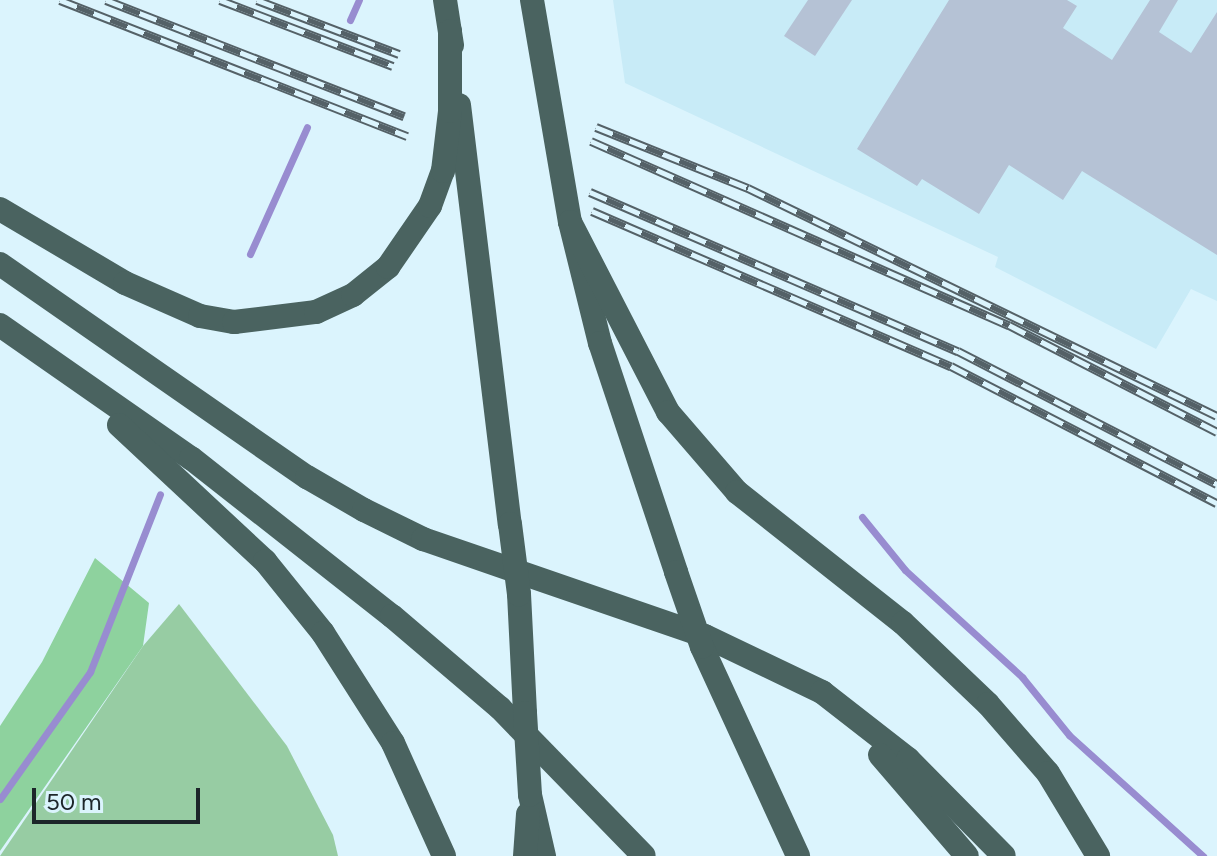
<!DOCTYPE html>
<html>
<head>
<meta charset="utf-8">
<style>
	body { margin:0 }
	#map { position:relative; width:1217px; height:856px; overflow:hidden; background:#dbf4fd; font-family:Figtree,sans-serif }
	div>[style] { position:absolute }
	.built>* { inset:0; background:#c8ebf7 }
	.green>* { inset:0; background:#97cca3 }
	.forest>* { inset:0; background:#8ed29e }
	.stream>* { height:7px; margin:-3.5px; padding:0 3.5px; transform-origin:3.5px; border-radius:3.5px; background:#988cd0 }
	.building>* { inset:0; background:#b5c2d5 }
	.highway>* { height:24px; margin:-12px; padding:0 12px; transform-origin:12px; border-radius:12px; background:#4a6360 }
	.rail>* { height:9px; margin-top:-4.5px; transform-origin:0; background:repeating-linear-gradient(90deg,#dbf4fd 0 18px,#546167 0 36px); box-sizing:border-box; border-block:2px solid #546167 }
	.highway-bridge>* { height:24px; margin:-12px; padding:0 12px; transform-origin:12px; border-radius:12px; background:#4a6360 }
	span { translate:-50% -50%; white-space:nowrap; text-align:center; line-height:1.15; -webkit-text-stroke:8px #dbf4fd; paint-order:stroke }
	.scale { position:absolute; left:32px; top:788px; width:168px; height:36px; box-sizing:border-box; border:4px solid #1d262a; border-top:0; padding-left:10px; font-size:24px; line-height:28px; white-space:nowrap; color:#1d262a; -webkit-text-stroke:6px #dbf4fd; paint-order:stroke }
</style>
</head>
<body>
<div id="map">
	<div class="built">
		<div style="clip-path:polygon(613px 0,1217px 0,1217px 301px,1191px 289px,1156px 349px,995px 267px,998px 257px,625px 83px)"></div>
	</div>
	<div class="green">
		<div style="clip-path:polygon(179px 604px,287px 746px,333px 835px,338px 856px,0 856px,143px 646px)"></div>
	</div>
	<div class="forest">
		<div style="clip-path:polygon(95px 558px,149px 603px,143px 646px,0 851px,0 726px,42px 662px)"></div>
	</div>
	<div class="stream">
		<div style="left:350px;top:20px;width:22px;rotate:-66deg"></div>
		<div style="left:250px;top:254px;width:139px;rotate:-65.8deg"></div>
		<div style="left:862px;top:517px;width:68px;rotate:50.9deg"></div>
		<div style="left:905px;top:570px;width:159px;rotate:42.4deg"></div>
		<div style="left:1022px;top:677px;width:75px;rotate:51deg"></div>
		<div style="left:1069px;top:735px;width:181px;rotate:42.1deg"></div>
		<div style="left:0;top:799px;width:156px;rotate:-54.7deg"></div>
		<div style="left:90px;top:672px;width:191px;rotate:-68.5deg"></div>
	</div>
	<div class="building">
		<div style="clip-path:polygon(808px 0,852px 0,815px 56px,784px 36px)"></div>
		<div style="clip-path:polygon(949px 0,1067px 0,1077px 6px,1063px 28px,1112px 60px,1150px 0,1178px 0,1159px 32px,1191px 53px,1217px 12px,1217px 255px,1082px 171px,1063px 200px,1009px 165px,979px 214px,922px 179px,917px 186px,857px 149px)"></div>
	</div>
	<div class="highway">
		<div style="left:445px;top:0;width:46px;rotate:81.2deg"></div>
		<div style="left:532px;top:0;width:225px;rotate:80.3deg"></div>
		<div style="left:570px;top:222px;width:125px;rotate:76.1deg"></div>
		<div style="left:600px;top:343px;width:241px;rotate:71.6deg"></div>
		<div style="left:459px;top:105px;width:422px;rotate:83.1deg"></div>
		<div style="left:0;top:209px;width:145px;rotate:30.6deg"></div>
		<div style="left:125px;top:283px;width:82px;rotate:23.7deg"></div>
		<div style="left:200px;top:316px;width:35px;rotate:10deg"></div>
		<div style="left:234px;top:322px;width:83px;rotate:-7deg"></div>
		<div style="left:316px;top:312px;width:41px;rotate:-24.7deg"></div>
		<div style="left:353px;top:295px;width:45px;rotate:-38.7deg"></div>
		<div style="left:388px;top:267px;width:74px;rotate:-55.5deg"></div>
		<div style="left:430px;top:206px;width:37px;rotate:-70deg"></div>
		<div style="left:443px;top:171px;width:60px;rotate:-83.3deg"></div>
		<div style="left:450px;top:111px;width:80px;rotate:-90deg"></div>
		<div style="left:570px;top:222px;width:214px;rotate:62.7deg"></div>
		<div style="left:668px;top:412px;width:106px;rotate:49.2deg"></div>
		<div style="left:737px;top:492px;width:211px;rotate:38.3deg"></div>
		<div style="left:903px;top:623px;width:117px;rotate:43.6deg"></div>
		<div style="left:988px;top:704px;width:91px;rotate:49deg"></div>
		<div style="left:1048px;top:773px;width:97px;rotate:58.9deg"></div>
		<div style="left:0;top:264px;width:374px;rotate:34.8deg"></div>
		<div style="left:307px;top:477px;width:66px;rotate:30.1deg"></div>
		<div style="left:364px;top:510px;width:66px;rotate:26.2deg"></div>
		<div style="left:423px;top:539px;width:298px;rotate:19deg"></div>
		<div style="left:705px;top:636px;width:130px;rotate:25.6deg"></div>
		<div style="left:822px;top:692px;width:109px;rotate:37.9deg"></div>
		<div style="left:908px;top:759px;width:136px;rotate:45.3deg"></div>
		<div style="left:0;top:325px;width:233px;rotate:34.9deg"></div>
		<div style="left:191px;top:458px;width:256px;rotate:38.2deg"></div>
		<div style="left:392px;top:616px;width:142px;rotate:40.4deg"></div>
		<div style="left:500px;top:708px;width:206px;rotate:45.8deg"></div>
		<div style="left:119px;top:425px;width:200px;rotate:43deg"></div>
		<div style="left:265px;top:561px;width:92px;rotate:51.1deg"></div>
		<div style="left:323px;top:633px;width:130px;rotate:57.5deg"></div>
		<div style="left:393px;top:743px;width:124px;rotate:65.7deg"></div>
		<div style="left:519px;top:594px;width:119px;rotate:87.1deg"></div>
		<div style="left:702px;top:647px;width:230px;rotate:65.3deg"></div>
		<div style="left:880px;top:755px;width:133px;rotate:49.3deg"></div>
		<div style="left:530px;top:795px;width:63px;rotate:77.1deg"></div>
		<div style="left:525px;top:856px;width:42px;rotate:-85.9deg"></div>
	</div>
	<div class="rail">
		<div style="left:60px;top:0;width:373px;rotate:21.4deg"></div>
		<div style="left:106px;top:0;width:320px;rotate:21.3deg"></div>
		<div style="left:220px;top:0;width:185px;rotate:20.9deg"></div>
		<div style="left:257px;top:0;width:152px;rotate:20.8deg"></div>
		<div style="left:596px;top:127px;width:164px;rotate:21.9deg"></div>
		<div style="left:748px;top:188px;width:521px;rotate:25.93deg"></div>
		<div style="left:591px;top:141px;width:457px;rotate:23.8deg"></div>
		<div style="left:1009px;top:325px;width:234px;rotate:27.2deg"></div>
		<div style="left:590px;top:192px;width:401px;rotate:23.4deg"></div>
		<div style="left:958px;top:351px;width:291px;rotate:27.2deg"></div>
		<div style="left:592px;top:211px;width:391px;rotate:23.4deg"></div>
		<div style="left:951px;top:366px;width:299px;rotate:27.3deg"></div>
	</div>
	<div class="highway-bridge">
		<div style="left:510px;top:524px;width:71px;rotate:82.7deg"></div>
		<div style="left:676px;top:572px;width:79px;rotate:70.9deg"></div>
		<div style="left:525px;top:713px;width:82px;rotate:86.5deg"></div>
	</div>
	<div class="scale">50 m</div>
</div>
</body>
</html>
